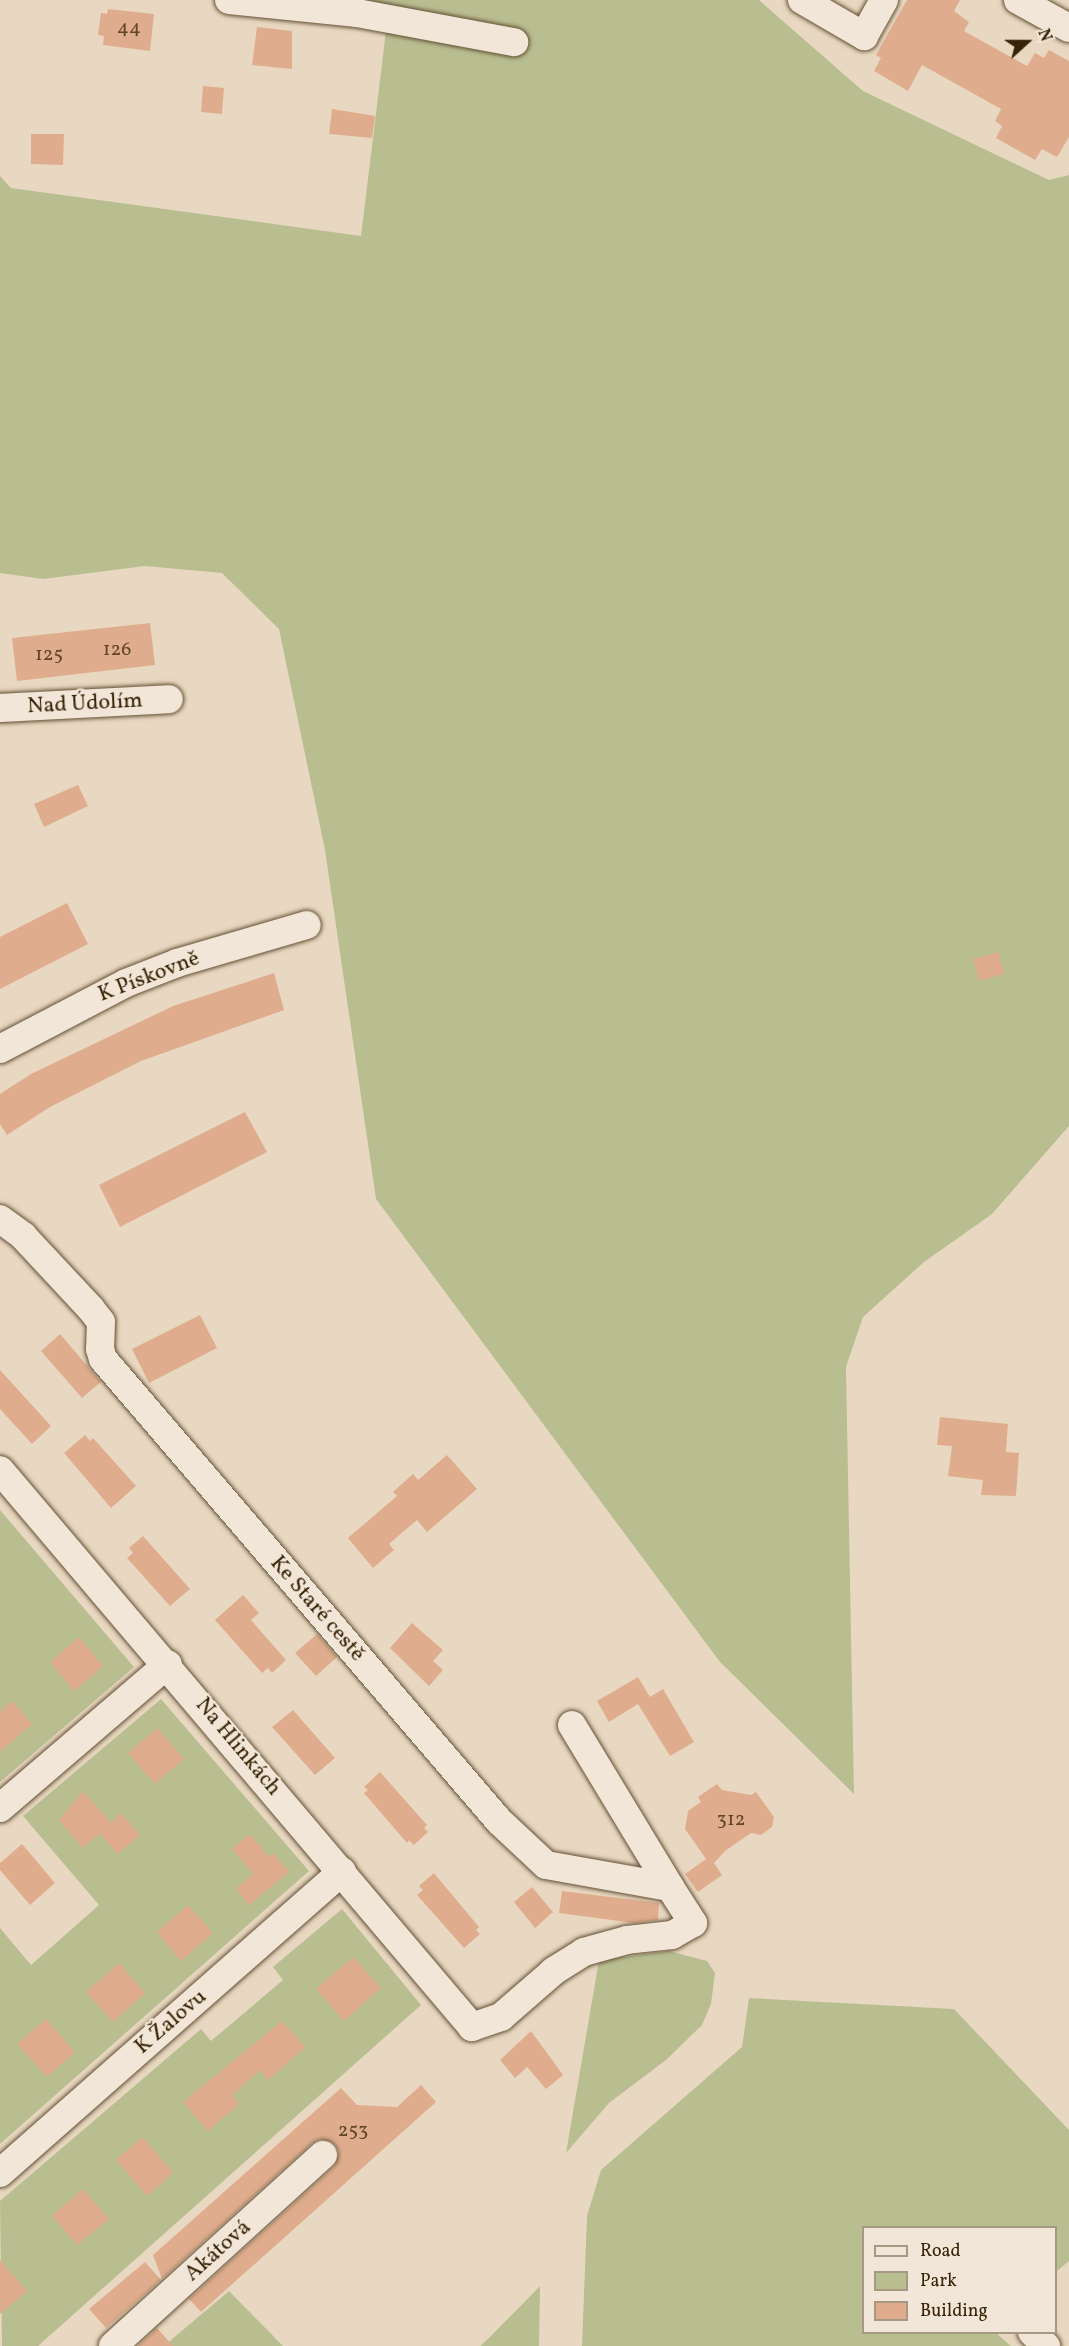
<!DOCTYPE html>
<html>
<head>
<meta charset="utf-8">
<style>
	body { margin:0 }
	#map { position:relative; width:1069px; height:2346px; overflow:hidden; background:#e9d8c1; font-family:Vollkorn,serif }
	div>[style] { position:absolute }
	.green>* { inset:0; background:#b9be91 }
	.building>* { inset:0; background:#dfad8d }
	.roads { filter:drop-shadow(0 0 2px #645035) drop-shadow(0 0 2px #645035) }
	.minor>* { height:28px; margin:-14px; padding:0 14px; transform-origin:14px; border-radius:14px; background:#f1e6d7 }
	span { translate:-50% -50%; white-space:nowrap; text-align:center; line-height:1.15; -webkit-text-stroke:4.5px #f1e6d7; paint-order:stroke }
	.number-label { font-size:20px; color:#614628 }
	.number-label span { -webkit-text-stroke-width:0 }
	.street-label { font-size:22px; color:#372306 }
	.legend { position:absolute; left:862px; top:2226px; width:195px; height:108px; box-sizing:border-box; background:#f1e6d7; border:2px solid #a79883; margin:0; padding:8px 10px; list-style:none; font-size:18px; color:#372306 }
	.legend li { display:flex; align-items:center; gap:12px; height:30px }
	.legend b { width:30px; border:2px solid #a79883 }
	.north { position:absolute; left:997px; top:12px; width:60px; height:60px; -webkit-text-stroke:4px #f1e6d7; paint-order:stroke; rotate:69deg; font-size:16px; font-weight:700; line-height:24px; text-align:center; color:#372306 }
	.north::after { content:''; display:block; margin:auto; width:21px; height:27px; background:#372306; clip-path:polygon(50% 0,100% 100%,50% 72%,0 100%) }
</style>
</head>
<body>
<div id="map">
	<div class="green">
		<div style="clip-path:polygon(287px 0,759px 0,863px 91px,1049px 180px,1069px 175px,1069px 1126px,992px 1214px,924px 1262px,863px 1317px,846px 1367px,854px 1794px,720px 1662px,376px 1199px,325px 850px,279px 629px,222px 573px,145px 566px,43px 579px,0 573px,0 176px,11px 188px,361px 236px,386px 31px)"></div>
		<div style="clip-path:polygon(0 1510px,134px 1667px,0 1782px)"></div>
		<div style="clip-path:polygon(161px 1699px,309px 1871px,0 2144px,0 1928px,31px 1965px,99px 1905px,23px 1816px)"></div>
		<div style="clip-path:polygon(342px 1909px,421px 2005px,38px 2346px,2px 2346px,0 2201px,201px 2029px,211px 2041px,283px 1980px,273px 1967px)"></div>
		<div style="clip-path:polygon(669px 1951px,707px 1961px,715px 1973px,711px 2004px,702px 2025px,666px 2060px,609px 2103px,566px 2153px,599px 1960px)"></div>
		<div style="clip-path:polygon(749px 1998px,954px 2009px,1069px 2130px,1069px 2261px,1056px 2272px,1056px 2228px,864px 2228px,864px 2332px,996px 2333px,1011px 2346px,582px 2346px,587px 2216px,601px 2170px,742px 2047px)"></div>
		<div style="clip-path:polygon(540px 2286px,539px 2346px,480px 2346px,491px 2336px)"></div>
		<div style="clip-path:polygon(229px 2291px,283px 2346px,164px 2346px)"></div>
	</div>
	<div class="building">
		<div style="clip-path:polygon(907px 0,960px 0,954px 11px,969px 22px,964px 31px,1027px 66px,1035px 53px,1044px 58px,1049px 50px,1069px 61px,1069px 137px,1057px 157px,1042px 149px,1035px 160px,996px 138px,1002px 126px,995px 121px,1001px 109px,922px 65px,908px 91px,874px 71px,881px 58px,876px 55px)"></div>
		<div style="clip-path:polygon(108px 9px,154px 14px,150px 51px,103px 45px,104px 36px,98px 35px,101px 13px,107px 14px)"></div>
		<div style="clip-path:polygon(257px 27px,292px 31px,292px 69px,252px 65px)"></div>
		<div style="clip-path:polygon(203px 86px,224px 88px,222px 114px,201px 112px)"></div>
		<div style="clip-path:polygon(332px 109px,375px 116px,372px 138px,329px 134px)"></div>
		<div style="clip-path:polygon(31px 134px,64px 134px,63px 165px,31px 164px)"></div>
		<div style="clip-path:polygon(150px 623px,155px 665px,17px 681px,12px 638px)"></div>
		<div style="clip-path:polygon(78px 785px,88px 806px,44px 827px,34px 804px)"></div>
		<div style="clip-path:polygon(67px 903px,88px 944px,0 989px,0 937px)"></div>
		<div style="clip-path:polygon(998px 952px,1004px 974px,979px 981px,973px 959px)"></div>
		<div style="clip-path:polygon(274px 973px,284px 1010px,141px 1061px,50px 1107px,7px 1135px,0 1124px,0 1094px,31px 1074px,173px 1006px)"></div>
		<div style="clip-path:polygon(245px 1112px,267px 1152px,120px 1227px,99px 1185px)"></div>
		<div style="clip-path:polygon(200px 1315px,217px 1348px,149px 1383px,132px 1349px)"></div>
		<div style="clip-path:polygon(60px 1334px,101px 1382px,82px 1398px,41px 1351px)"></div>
		<div style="clip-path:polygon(0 1370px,51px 1426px,32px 1444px,0 1409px)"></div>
		<div style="clip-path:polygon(940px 1417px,1008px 1424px,1006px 1452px,1019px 1453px,1016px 1496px,981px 1495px,983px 1480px,948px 1476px,952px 1446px,937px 1445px)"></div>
		<div style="clip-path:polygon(85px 1435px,90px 1441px,93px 1438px,136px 1486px,111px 1508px,64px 1453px)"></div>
		<div style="clip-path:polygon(447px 1455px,477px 1489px,427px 1532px,417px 1520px,389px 1544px,394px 1550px,373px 1568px,348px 1538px,397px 1496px,393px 1492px,413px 1474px,418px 1480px)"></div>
		<div style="clip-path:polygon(143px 1536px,190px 1589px,170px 1606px,127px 1558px,133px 1553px,129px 1548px)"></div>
		<div style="clip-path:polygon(243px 1595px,259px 1613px,251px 1620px,286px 1660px,272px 1673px,268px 1668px,262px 1673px,215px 1620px)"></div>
		<div style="clip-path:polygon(412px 1623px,443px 1650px,433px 1661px,443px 1670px,429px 1686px,390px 1648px)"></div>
		<div style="clip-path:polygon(317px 1634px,337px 1657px,316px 1676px,295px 1653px)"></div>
		<div style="clip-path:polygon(79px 1637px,103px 1666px,74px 1691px,50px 1662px)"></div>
		<div style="clip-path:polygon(638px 1677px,650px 1697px,663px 1689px,694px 1742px,670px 1756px,638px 1704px,609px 1722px,597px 1701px)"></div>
		<div style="clip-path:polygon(12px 1701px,32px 1724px,0 1752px,0 1712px)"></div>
		<div style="clip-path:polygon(293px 1710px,335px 1758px,315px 1775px,272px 1727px)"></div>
		<div style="clip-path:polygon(157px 1728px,184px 1759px,155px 1784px,128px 1753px)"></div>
		<div style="clip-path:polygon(380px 1772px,427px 1825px,424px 1828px,428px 1832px,414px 1845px,409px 1840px,407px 1843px,364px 1793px,368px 1790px,364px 1787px)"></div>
		<div style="clip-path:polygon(717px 1784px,722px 1790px,751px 1795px,756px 1792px,774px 1817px,772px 1827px,761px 1835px,751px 1833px,725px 1851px,714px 1863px,722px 1875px,698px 1892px,685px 1874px,706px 1859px,685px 1829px,688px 1811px,701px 1802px,698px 1797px)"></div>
		<div style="clip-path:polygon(83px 1791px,111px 1823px,121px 1813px,140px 1835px,118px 1854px,100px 1834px,110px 1825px,83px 1848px,59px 1820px)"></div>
		<div style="clip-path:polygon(250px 1834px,269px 1857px,273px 1853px,289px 1872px,249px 1905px,236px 1889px,253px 1874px,232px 1849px)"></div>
		<div style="clip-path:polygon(22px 1844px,55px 1883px,30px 1905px,0 1870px,0 1863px)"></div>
		<div style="clip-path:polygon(434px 1873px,479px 1927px,476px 1930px,480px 1934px,464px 1948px,417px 1895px,423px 1890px,419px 1886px)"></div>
		<div style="clip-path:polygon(532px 1887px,553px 1912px,535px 1928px,514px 1902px)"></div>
		<div style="clip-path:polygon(562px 1891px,659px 1903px,658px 1920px,634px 1923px,559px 1913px)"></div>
		<div style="clip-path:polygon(188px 1905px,213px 1933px,181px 1961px,157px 1932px)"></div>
		<div style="clip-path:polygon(353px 1957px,381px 1988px,344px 2021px,316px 1989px)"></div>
		<div style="clip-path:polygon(119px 1963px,145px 1993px,113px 2022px,86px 1992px)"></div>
		<div style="clip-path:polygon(46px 2019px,75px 2052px,47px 2077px,17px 2044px)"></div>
		<div style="clip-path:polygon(282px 2021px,305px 2047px,268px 2080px,260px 2070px,232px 2095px,239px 2104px,208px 2131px,183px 2102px)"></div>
		<div style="clip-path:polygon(531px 2031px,563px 2075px,546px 2089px,527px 2067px,515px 2078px,500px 2060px)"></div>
		<div style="clip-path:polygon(421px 2085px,436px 2102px,201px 2312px,189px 2299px,334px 2167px,339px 2152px,335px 2144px,320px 2139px,312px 2143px,162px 2279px,153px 2255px,341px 2088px,357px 2105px,397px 2107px)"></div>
		<div style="clip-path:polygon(143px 2137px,173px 2173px,147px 2196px,116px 2160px)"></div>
		<div style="clip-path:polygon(83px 2189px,109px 2219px,77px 2245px,52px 2216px)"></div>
		<div style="clip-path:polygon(0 2260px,27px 2291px,0 2314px)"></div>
		<div style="clip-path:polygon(145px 2262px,161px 2280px,106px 2328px,89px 2309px)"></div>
		<div style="clip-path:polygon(157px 2328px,173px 2346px,138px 2346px)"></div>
	</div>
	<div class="roads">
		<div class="minor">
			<div style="left:229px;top:0;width:129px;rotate:5.8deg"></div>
			<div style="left:357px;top:13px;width:160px;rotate:10.5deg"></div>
			<div style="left:802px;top:0;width:72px;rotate:30.1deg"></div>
			<div style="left:864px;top:36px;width:41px;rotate:-60.9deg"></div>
			<div style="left:1018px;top:0;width:58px;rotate:28.8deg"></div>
			<div style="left:0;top:708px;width:169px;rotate:-3deg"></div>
			<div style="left:0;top:1049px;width:142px;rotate:-27.6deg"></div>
			<div style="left:126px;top:983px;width:55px;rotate:-21.4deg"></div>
			<div style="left:177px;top:963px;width:135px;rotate:-16.3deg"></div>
			<div style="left:0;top:1219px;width:29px;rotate:36deg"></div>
			<div style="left:23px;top:1236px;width:100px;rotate:47deg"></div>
			<div style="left:91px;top:1309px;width:16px;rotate:52deg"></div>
			<div style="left:101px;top:1322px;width:27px;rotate:92deg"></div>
			<div style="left:100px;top:1349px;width:10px;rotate:73deg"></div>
			<div style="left:103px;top:1359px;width:608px;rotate:49.4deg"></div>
			<div style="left:499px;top:1821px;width:64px;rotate:43.1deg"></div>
			<div style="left:546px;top:1865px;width:126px;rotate:10.1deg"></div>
			<div style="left:670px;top:1887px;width:43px;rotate:57.4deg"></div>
			<div style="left:693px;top:1923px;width:24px;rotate:150deg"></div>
			<div style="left:672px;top:1935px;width:45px;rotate:173.7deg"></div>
			<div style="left:627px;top:1940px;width:45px;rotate:164.4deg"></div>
			<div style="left:584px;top:1952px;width:36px;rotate:148deg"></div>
			<div style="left:554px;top:1971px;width:70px;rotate:139deg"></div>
			<div style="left:501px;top:2017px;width:31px;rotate:161deg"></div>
			<div style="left:472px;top:2027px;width:730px;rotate:-130.28deg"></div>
			<div style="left:572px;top:1725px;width:189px;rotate:58.8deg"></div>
			<div style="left:0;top:1808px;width:221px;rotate:-40.6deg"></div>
			<div style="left:0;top:2173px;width:456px;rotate:-41.4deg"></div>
			<div style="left:1032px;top:2332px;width:20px;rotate:45deg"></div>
			<div style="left:113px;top:2346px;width:284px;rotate:-42.3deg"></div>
		</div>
	</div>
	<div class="number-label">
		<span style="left:129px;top:28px">44</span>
		<span style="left:117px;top:650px">126</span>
		<span style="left:49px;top:655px">125</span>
		<span style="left:731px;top:1820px">312</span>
		<span style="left:353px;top:2131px">253</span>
	</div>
	<div class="street-label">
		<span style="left:85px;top:704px;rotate:-3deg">Nad Údolím</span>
		<span style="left:149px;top:977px;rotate:-21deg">K Pískovně</span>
		<span style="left:317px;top:1609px;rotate:49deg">Ke Staré cestě</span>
		<span style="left:238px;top:1747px;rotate:50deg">Na Hlinkách</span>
		<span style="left:171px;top:2022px;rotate:-41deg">K Žalovu</span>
		<span style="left:218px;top:2251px;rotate:-42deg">Akátová</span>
	</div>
	<ul class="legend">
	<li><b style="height:8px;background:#f1e6d7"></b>Road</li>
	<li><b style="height:16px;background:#b9be91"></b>Park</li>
	<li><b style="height:16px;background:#dfad8d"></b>Building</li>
	</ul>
	<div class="north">N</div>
</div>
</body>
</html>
